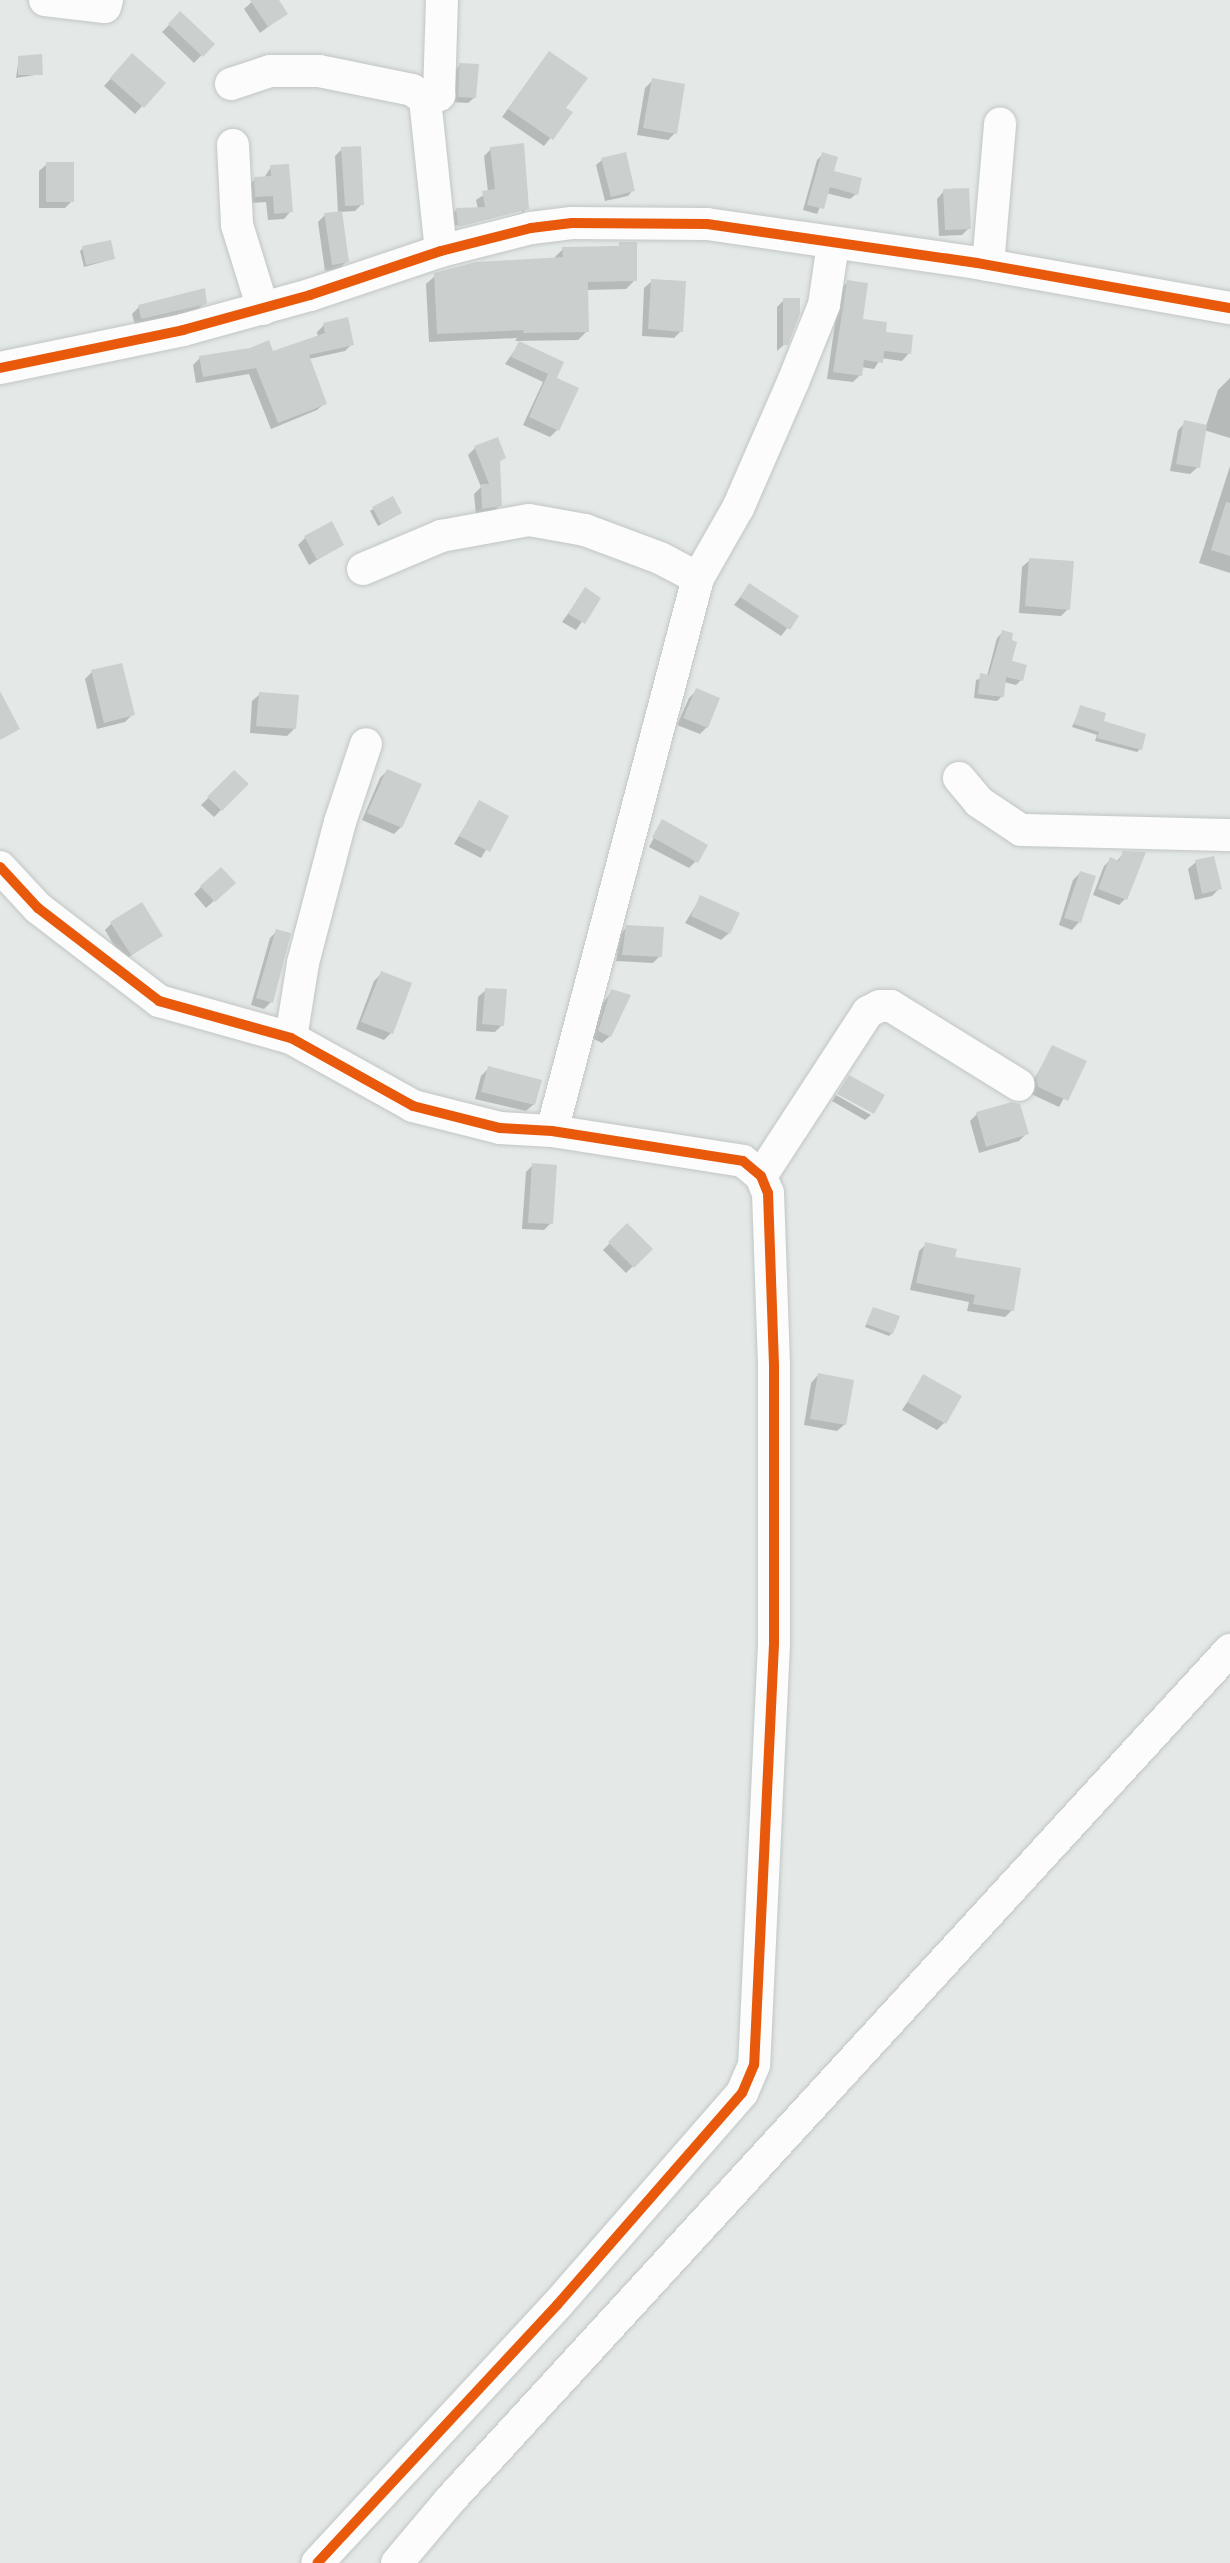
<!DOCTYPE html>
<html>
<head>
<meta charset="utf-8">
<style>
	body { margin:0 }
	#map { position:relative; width:1230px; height:2563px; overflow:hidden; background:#e4e9e7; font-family:Commissioner,sans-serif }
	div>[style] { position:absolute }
	.shadow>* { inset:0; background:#0003 }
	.building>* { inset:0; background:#cbd0ce }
	.roads { filter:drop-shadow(0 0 2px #c1c6c4) drop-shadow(0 0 2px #c1c6c4) }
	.minor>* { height:32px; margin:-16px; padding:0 16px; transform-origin:16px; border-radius:16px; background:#fbfcfb }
	.cycleway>* { height:10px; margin:-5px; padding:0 5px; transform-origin:5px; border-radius:5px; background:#e8590c }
	span { translate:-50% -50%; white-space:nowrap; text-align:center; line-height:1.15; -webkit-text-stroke:7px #f1f8f5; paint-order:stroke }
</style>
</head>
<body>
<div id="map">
	<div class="shadow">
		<div style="clip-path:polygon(254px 0,276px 0,285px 14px,260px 33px,244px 9px)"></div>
		<div style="clip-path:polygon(180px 14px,212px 44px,194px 63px,162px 32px)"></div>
		<div style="clip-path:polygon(19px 57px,41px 74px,16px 78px)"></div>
		<div style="clip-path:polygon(543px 60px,564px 109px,570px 113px,544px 146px,502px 117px)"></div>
		<div style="clip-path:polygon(125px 63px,163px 83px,135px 114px,104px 86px)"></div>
		<div style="clip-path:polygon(460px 65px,475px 97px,468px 103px,453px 102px,454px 71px)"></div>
		<div style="clip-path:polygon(653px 80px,675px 133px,668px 140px,637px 135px,645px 88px)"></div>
		<div style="clip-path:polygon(342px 149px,362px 204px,355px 211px,340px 212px,347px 261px,340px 268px,325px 271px,318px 222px,325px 215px,338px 213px,335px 156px)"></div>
		<div style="clip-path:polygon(491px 149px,527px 208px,519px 216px,451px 233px,522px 213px,522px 209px,450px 227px,449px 217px,456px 210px,478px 209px,476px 200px,488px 192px,484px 156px)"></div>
		<div style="clip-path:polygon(823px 154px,832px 172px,856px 194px,850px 199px,826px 193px,817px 214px,803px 210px,817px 160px)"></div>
		<div style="clip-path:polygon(602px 160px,633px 190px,628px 196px,605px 201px,596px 165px)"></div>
		<div style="clip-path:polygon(47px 164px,72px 201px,65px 208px,39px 208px,39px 171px)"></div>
		<div style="clip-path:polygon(271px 167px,291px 211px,284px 219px,268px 220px,266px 202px,248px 203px,247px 187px,255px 179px,264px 178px)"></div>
		<div style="clip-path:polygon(944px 191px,969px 228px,962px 235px,939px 236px,937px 199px)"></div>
		<div style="clip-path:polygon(635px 245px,635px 280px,626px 289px,586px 290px,587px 331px,578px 340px,515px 341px,517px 338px,429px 342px,426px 284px,436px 275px,554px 258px,563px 249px)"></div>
		<div style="clip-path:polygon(83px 248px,113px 259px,84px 267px,80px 251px)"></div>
		<div style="clip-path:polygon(652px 281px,681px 331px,674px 338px,642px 336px,644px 288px)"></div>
		<div style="clip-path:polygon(848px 282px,860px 321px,909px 353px,902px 361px,881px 358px,874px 369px,861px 367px,860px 375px,853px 382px,827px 379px,840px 289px)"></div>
		<div style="clip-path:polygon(784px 300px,786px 343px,777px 351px,777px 307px)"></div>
		<div style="clip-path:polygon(205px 303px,197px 310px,135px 325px,132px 314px,139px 307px)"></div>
		<div style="clip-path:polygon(324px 325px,352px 344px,345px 351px,309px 359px,325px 403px,317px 410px,271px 429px,249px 374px,196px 383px,193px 365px,200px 358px,272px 353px,318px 337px,317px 332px)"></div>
		<div style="clip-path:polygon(519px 344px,554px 379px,557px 430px,550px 437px,523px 425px,543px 382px,505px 364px)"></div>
		<div style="clip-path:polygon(1230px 378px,1230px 438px,1204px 430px,1198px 467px,1190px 474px,1170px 471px,1178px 430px,1185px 423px,1206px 426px,1218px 390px)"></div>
		<div style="clip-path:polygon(475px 448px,504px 457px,498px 464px,500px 505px,493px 512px,476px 515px,474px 494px,481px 487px,468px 455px)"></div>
		<div style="clip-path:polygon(1230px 466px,1230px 573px,1199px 563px)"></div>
		<div style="clip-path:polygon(373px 509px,396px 516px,378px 526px,370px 511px)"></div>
		<div style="clip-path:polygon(305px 538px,341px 545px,309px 565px,298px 545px)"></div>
		<div style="clip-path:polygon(1030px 560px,1068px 609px,1061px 616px,1019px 613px,1022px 567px)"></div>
		<div style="clip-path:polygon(749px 586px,796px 617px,781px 636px,734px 605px)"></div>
		<div style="clip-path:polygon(585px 590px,599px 598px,576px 630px,562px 622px)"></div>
		<div style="clip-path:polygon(1002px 633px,1009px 662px,1021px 680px,1016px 685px,1004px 682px,1002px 696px,997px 701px,974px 698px,976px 680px,987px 676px,997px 638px)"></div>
		<div style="clip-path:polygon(92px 672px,132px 715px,125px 722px,97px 729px,85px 679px)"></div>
		<div style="clip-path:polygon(696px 691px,707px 727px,700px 734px,677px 725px,689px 698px)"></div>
		<div style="clip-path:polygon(260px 694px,294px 729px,287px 736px,250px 733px,252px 701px)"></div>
		<div style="clip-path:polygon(1081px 707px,1101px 723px,1140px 749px,1137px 752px,1095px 741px,1097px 735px,1072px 727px)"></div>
		<div style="clip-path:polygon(387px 771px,401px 827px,394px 834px,362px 820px,380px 778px)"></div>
		<div style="clip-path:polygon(234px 773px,246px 784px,214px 817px,201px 805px)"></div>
		<div style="clip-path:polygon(479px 803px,506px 817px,481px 858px,454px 844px)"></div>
		<div style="clip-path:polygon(662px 822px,696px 861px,689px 868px,649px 847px)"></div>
		<div style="clip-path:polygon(1124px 853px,1125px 899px,1119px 905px,1093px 895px,1104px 866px,1110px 860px,1116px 862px)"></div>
		<div style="clip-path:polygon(1196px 862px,1219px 889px,1212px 896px,1195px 900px,1188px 869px)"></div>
		<div style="clip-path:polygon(1080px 873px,1079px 922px,1072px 930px,1059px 925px,1073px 880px)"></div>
		<div style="clip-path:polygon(201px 887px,226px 890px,206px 908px,194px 894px)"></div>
		<div style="clip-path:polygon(701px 897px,729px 933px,721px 940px,685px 923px)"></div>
		<div style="clip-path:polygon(112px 923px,160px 936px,123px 961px,105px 930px)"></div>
		<div style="clip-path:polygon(627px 927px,660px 956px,653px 963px,616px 961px,620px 934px)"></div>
		<div style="clip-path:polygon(277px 931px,271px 1002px,264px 1009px,251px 1005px,270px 938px)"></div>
		<div style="clip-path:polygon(381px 974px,391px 1033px,384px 1040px,356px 1029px,374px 981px)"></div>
		<div style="clip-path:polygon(486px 990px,502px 1025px,495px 1032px,476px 1031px,478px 997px)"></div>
		<div style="clip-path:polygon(612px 991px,610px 1036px,602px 1043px,592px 1038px,600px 1007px)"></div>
		<div style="clip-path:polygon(1053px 1047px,1084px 1062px,1059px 1107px,1031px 1094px,1030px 1086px)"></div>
		<div style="clip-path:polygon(488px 1069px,534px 1104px,526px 1111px,475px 1099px,481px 1076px)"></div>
		<div style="clip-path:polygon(836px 1095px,871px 1115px,865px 1120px,832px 1101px)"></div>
		<div style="clip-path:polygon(977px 1114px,1026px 1134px,1019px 1141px,979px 1153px,970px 1121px)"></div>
		<div style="clip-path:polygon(533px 1165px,551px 1223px,544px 1230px,522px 1229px,526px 1172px)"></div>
		<div style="clip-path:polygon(627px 1226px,650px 1249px,626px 1273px,603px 1250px)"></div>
		<div style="clip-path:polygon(926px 1244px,953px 1258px,1012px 1310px,1005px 1317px,967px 1311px,969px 1302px,910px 1290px,919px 1251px)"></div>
		<div style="clip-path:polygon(873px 1309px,892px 1333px,889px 1336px,865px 1327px)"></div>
		<div style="clip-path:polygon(818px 1375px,845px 1424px,837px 1431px,804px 1425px,811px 1383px)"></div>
		<div style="clip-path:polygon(924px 1377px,944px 1423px,937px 1430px,902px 1410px)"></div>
	</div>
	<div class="building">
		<div style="clip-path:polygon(250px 0,279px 0,288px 14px,268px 27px)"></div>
		<div style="clip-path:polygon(180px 11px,215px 44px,203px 57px,168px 24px)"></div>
		<div style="clip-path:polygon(549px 51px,588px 78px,566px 108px,573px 112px,553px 140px,508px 109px)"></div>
		<div style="clip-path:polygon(132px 53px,166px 83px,144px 108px,110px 78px)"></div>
		<div style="clip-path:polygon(42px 54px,43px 75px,18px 75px,18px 56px)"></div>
		<div style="clip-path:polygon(459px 63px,479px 64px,476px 98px,458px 97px)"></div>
		<div style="clip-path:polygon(652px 78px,685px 84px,677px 134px,643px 128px)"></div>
		<div style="clip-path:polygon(524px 143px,529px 209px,458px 227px,456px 208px,485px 207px,482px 191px,495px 189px,490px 147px)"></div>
		<div style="clip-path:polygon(361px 146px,364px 205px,345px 206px,341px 147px)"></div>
		<div style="clip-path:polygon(626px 152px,635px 191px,611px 197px,601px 158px)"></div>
		<div style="clip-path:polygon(822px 152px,838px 157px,834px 171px,862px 178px,858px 195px,830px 187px,824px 209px,807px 205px)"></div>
		<div style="clip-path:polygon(46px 162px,74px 162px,74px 202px,46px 202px)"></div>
		<div style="clip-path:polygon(289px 164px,293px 212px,274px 214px,273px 196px,255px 197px,254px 177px,271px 176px,270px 165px)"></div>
		<div style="clip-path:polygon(969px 188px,971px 229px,945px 230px,943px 189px)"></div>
		<div style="clip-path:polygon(342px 211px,349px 262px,332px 265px,324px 213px)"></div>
		<div style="clip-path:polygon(111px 240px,115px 259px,86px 265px,82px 246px)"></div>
		<div style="clip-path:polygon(619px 242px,637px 242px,637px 281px,588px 282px,589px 332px,523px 333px,524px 330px,437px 334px,434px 273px,476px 262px,563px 257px,562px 247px,619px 246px)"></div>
		<div style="clip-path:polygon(651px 279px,686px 281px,683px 332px,648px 329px)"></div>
		<div style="clip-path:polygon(847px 280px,868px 283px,863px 319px,887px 322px,886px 332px,913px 335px,911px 354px,884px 351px,883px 363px,864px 360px,862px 376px,833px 372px)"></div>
		<div style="clip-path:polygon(205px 288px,207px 304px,141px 319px,138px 305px)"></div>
		<div style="clip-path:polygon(783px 298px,800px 298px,800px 313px,788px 345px,783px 345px)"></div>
		<div style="clip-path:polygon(348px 317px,354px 345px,309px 355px,327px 404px,278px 423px,256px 368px,203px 377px,199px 356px,250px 348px,269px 340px,273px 351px,325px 333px,323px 323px)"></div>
		<div style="clip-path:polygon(519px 341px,564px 362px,557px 378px,579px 388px,559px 431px,529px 417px,548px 374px,511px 357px)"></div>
		<div style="clip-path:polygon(1184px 420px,1207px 425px,1200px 468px,1176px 464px)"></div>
		<div style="clip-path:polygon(498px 437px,506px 458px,500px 461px,502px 506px,482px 509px,481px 484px,489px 484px,474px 446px)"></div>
		<div style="clip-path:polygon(393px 496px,402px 513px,381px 524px,372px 507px)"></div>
		<div style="clip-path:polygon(1226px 502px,1230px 503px,1230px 556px,1211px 550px)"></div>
		<div style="clip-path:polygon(332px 521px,344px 545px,317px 560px,304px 536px)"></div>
		<div style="clip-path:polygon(1029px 558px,1074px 561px,1070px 610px,1025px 606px)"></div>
		<div style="clip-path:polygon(749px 583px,799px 616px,790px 630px,740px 597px)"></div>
		<div style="clip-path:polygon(585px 587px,601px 598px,585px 624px,568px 614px)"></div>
		<div style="clip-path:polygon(1002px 630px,1013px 633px,1012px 640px,1017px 642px,1012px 661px,1027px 665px,1023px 681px,1006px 677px,1004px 697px,978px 694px,980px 673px,989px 675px)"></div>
		<div style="clip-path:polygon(122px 663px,135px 715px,104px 723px,91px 670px)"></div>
		<div style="clip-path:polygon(696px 688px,720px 698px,708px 728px,683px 718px)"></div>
		<div style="clip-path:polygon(0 691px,20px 729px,0 740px)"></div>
		<div style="clip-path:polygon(259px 692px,299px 695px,296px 729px,256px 726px)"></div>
		<div style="clip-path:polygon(1080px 705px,1106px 713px,1104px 721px,1146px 734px,1142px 750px,1097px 738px,1099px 732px,1074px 724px)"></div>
		<div style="clip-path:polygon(387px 769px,422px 784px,402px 828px,367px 813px)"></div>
		<div style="clip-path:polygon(234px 770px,249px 784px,222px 811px,207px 797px)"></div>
		<div style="clip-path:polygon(479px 800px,509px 816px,490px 852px,459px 836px)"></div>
		<div style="clip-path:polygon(662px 819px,708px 845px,698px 863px,652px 837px)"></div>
		<div style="clip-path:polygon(1123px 851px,1146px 852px,1127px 900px,1098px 889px,1110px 857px,1119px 861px)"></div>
		<div style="clip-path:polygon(1214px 856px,1222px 889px,1202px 894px,1195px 860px)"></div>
		<div style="clip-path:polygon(221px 867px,236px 883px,215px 902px,200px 886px)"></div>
		<div style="clip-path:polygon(1080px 871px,1096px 876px,1081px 923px,1064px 918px)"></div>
		<div style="clip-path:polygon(700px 895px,740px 913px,730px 934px,691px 916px)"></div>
		<div style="clip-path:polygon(142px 902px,163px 936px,131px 955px,110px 922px)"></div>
		<div style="clip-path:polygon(626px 925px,664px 927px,662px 957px,622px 955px)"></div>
		<div style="clip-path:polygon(276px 929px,291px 933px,273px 1003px,256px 998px)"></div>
		<div style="clip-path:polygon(381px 971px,412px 983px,393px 1034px,361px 1022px)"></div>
		<div style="clip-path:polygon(485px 988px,507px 989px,504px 1026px,482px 1024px)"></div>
		<div style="clip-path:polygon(611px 989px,631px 995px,611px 1037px,598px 1031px)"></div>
		<div style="clip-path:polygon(1052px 1045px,1087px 1061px,1068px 1101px,1038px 1087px,1036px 1077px)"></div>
		<div style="clip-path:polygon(488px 1066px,542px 1080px,535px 1105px,481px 1092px)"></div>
		<div style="clip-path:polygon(849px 1075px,885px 1095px,874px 1114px,837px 1094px)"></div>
		<div style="clip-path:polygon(1012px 1102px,1020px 1104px,1029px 1134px,986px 1147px,976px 1112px)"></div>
		<div style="clip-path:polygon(532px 1163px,557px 1165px,553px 1224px,528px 1223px)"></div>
		<div style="clip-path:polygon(627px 1223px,653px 1249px,634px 1268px,608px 1242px)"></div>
		<div style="clip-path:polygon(925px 1242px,957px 1249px,955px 1257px,1021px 1268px,1014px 1311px,973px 1304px,975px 1295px,916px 1283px)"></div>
		<div style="clip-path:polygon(873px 1307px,900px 1316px,893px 1334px,866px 1324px)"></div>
		<div style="clip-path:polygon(818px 1373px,854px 1380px,846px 1425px,810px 1419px)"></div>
		<div style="clip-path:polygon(923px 1374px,962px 1396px,946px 1424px,907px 1402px)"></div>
	</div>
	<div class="roads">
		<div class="minor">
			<div style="left:45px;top:0;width:60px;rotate:6.7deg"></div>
			<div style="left:105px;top:7px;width:7px;rotate:-74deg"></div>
			<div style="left:231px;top:84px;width:41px;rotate:-18.4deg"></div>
			<div style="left:270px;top:71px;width:49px"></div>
			<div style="left:319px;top:71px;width:95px;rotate:11.5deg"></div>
			<div style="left:412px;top:90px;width:16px;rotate:35deg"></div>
			<div style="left:425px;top:99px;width:153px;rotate:84deg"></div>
			<div style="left:425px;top:99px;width:15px;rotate:-16deg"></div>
			<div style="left:439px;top:95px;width:95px;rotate:-88.2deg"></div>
			<div style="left:233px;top:145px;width:80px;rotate:87.1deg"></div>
			<div style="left:237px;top:225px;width:88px;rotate:72.8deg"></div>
			<div style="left:988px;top:265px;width:142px;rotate:-85.1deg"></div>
			<div style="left:0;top:368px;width:187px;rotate:-11.7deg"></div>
			<div style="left:183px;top:330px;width:132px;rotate:-15.4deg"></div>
			<div style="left:310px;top:295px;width:138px;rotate:-18.6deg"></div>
			<div style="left:441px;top:251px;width:93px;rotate:-14.3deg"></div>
			<div style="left:531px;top:228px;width:41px;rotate:-7deg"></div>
			<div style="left:572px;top:223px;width:135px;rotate:0.4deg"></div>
			<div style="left:707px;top:224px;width:273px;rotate:8.2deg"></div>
			<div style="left:977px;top:263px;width:257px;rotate:10.1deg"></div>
			<div style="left:363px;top:569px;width:85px;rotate:-22.9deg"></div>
			<div style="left:441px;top:536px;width:89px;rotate:-10.3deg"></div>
			<div style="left:529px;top:520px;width:57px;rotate:10.1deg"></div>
			<div style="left:585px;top:530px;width:80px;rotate:20.5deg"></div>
			<div style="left:660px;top:558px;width:43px;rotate:27.8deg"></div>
			<div style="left:959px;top:778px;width:31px;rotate:50deg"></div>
			<div style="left:979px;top:802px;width:50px;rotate:33.7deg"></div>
			<div style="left:1021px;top:830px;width:209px;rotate:1.4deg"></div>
			<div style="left:0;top:867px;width:56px;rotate:47.2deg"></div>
			<div style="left:38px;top:908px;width:153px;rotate:37.5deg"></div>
			<div style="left:159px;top:1001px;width:137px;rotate:15.7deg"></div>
			<div style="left:291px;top:1038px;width:140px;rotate:29.1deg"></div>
			<div style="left:413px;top:1106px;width:90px;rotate:14.2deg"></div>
			<div style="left:500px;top:1128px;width:52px;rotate:3.3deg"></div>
			<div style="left:552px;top:1131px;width:193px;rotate:8.9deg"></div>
			<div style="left:743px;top:1161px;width:23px;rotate:40deg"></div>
			<div style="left:761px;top:1176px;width:18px;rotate:68deg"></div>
			<div style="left:768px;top:1193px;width:173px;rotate:88deg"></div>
			<div style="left:774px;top:1366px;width:278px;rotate:90deg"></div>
			<div style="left:774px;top:1644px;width:421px;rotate:92.7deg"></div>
			<div style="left:754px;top:2065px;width:30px;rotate:113deg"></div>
			<div style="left:742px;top:2093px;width:281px;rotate:131.1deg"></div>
			<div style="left:557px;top:2305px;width:352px;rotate:132.9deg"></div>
			<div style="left:291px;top:1038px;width:76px;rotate:-80.9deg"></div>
			<div style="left:303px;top:963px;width:146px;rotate:-75.3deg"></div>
			<div style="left:340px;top:822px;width:82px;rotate:-71.6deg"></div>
			<div style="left:552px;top:1131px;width:572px;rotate:-75.21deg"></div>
			<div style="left:698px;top:578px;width:81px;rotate:-60.3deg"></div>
			<div style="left:738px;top:508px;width:137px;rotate:-66.4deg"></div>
			<div style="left:793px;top:382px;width:83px;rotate:-68.1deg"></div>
			<div style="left:824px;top:305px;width:62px;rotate:-81.6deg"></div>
			<div style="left:761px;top:1176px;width:196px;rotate:-56.9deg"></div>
			<div style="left:868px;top:1012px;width:13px;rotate:-27deg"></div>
			<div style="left:880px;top:1006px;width:11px"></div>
			<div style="left:891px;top:1006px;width:150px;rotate:31.7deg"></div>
			<div style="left:397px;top:2563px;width:82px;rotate:-49.9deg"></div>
			<div style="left:450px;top:2500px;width:1154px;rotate:-47.46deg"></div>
		</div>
	</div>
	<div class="cycleway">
		<div style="left:0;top:368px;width:187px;rotate:-11.7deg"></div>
		<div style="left:183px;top:330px;width:132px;rotate:-15.4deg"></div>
		<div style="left:310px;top:295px;width:138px;rotate:-18.6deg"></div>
		<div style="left:441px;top:251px;width:93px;rotate:-14.3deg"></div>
		<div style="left:531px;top:228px;width:41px;rotate:-7deg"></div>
		<div style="left:572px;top:223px;width:135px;rotate:0.4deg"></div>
		<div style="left:707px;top:224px;width:273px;rotate:8.2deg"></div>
		<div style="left:977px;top:263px;width:257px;rotate:10.1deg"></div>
		<div style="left:0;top:867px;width:56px;rotate:47.2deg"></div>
		<div style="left:38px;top:908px;width:153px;rotate:37.5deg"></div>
		<div style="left:159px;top:1001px;width:137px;rotate:15.7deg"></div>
		<div style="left:291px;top:1038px;width:140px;rotate:29.1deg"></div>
		<div style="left:413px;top:1106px;width:90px;rotate:14.2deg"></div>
		<div style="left:500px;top:1128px;width:52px;rotate:3.3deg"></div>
		<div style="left:552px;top:1131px;width:193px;rotate:8.9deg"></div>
		<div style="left:743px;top:1161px;width:23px;rotate:40deg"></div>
		<div style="left:761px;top:1176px;width:18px;rotate:68deg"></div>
		<div style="left:768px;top:1193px;width:173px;rotate:88deg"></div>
		<div style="left:774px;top:1366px;width:278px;rotate:90deg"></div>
		<div style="left:774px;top:1644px;width:421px;rotate:92.7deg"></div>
		<div style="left:754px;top:2065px;width:30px;rotate:113deg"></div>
		<div style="left:742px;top:2093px;width:281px;rotate:131.1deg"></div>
		<div style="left:557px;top:2305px;width:352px;rotate:132.9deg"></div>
	</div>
</div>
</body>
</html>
